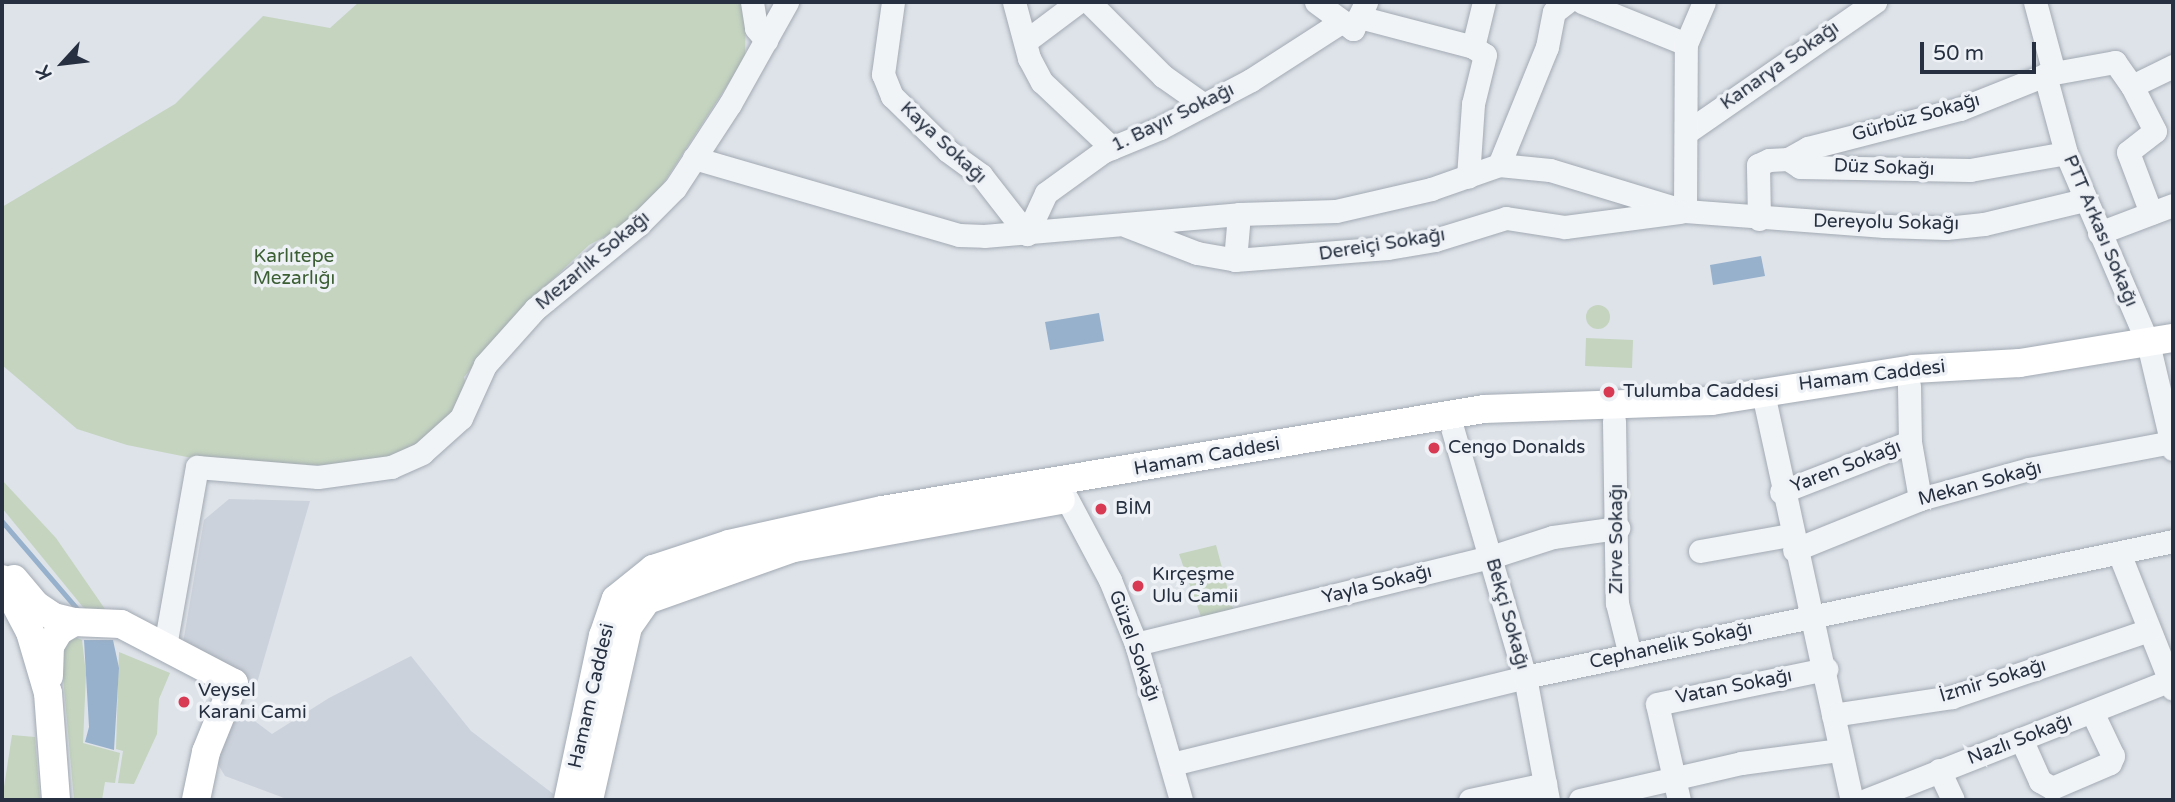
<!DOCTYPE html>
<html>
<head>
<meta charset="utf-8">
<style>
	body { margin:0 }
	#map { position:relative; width:2175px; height:802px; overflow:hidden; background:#dee3e9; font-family:"Varela Round",sans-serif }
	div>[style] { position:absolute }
	.built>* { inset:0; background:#ccd2db }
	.green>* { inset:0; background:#c4d4bf }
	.round { border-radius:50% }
	.water>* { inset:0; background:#97b1cc }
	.stream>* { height:4.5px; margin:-2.25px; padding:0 2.25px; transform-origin:2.25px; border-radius:2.25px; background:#97b1cc }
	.roads { filter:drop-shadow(0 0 2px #a3aab3) drop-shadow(0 0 2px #a3aab3) }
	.minor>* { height:23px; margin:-11.5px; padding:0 11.5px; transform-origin:11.5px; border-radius:11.5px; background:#f1f4f7 }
	.major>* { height:28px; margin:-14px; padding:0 14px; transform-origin:14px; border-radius:14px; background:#fff }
	.dots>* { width:19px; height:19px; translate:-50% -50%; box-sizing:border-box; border:4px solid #eef2f6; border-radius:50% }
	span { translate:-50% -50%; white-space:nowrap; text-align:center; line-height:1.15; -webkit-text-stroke:7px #eef2f6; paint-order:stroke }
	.street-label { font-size:19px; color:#263041 }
	.park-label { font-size:19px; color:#3b5e33 }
	.poi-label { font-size:19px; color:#263041 }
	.left { translate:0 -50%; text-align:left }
	.frame { position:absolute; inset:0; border:4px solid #263041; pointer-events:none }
	.north { position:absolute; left:28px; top:28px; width:70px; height:70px; -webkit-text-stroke:5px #eef2f6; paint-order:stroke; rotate:243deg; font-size:19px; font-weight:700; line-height:28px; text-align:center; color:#263041 }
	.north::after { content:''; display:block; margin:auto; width:24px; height:32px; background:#263041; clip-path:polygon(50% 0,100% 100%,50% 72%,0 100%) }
	.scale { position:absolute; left:1920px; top:42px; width:116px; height:32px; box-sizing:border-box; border:4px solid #263041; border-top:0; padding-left:9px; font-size:21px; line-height:24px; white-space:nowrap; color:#263041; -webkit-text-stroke:5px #eef2f6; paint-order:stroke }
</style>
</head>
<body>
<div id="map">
	<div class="built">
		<div style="clip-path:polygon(229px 499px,310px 501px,257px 683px,182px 649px,204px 520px)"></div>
		<div style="clip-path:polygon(411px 656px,471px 731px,556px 796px,546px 800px,284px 798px,225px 776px,216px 761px,230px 713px,248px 716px,272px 734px,329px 698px)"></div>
	</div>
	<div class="green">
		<div style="clip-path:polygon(359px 2px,746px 2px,745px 58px,661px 187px,628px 224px,589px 245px,518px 312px,464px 377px,468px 396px,445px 423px,398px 458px,360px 467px,207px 461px,127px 445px,77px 429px,2px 365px,2px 207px,175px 104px,263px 16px,330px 28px)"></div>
		<div class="round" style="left:1586px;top:305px;width:24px;height:24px"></div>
		<div style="clip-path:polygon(1586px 338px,1633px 340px,1632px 368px,1585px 366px)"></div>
		<div style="clip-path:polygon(2px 480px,56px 538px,107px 612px,87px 612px,2px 508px)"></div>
		<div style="clip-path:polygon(1216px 545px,1233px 609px,1201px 617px,1179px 554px)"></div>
		<div style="clip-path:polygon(77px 638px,82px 640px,86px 674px,83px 743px,120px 753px,115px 783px,105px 782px,102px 800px,74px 800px,61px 654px,68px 640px)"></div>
		<div style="clip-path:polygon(119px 652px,170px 673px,159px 699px,157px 734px,134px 784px,118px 783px,123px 751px,116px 749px)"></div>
		<div style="clip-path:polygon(12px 735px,35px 737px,40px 800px,2px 800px)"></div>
	</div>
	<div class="water">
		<div style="clip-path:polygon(1761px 256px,1765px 276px,1713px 285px,1710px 265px)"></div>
		<div style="clip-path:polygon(1099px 313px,1104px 341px,1050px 350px,1045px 322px)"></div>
		<div style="clip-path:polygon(84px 640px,113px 640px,119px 668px,114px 750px,85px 742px,89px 727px)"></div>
	</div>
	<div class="stream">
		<div style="left:2px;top:521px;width:121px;rotate:49.3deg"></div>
	</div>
	<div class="roads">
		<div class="minor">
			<div style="left:752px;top:2px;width:26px;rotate:81deg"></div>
			<div style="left:756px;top:28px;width:16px;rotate:50deg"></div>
			<div style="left:893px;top:2px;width:73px;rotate:97.9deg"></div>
			<div style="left:883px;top:74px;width:24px;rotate:68deg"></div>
			<div style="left:892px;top:96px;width:78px;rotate:44.5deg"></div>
			<div style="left:948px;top:151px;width:41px;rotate:36deg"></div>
			<div style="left:981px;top:175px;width:75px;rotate:52.1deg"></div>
			<div style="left:1014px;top:2px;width:58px;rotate:75deg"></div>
			<div style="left:1029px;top:58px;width:27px;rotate:62deg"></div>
			<div style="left:1042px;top:82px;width:96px;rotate:43.3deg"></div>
			<div style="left:1089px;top:2px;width:105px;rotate:45deg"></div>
			<div style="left:1163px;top:76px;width:50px;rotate:35.3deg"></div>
			<div style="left:1316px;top:2px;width:46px;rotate:36.1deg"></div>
			<div style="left:1353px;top:29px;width:30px;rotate:-64deg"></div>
			<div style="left:1582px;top:2px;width:112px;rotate:22deg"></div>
			<div style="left:1686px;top:44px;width:46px;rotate:-66.8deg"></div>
			<div style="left:2035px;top:2px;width:73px;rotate:75deg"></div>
			<div style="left:2054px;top:73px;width:9px;rotate:167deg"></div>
			<div style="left:2045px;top:75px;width:81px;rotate:74.9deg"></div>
			<div style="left:2066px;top:153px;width:207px;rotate:66.7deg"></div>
			<div style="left:2148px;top:343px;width:109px;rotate:76.7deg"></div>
			<div style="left:1359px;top:17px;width:118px;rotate:14.7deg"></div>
			<div style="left:1473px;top:47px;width:14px;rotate:34deg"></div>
			<div style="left:1485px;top:55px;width:50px;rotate:103.8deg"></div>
			<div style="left:1473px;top:104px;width:73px;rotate:93.9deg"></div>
			<div style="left:1026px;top:41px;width:65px;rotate:-36.9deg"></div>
			<div style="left:1473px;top:47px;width:46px;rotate:-76.3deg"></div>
			<div style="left:2054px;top:73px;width:62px;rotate:-10.2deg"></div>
			<div style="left:2115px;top:62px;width:29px;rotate:55deg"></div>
			<div style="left:1687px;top:132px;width:229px;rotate:-34.7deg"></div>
			<div style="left:694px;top:158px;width:276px;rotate:16.2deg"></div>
			<div style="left:959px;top:235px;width:25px;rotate:2deg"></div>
			<div style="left:984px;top:236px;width:256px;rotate:-4.9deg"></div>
			<div style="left:1239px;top:214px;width:97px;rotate:-1.8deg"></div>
			<div style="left:1336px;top:211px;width:98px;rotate:-13deg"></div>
			<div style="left:1431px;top:189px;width:72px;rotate:-19.4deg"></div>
			<div style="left:1499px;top:165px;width:51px;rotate:5.6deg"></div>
			<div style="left:1550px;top:170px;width:141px;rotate:16.9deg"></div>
			<div style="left:1685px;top:211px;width:200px;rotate:4.3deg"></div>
			<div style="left:1884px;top:226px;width:62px;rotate:1.8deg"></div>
			<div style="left:1946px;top:228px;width:38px;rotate:-6deg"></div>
			<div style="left:1984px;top:224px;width:103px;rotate:-13.5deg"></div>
			<div style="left:1788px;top:159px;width:23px;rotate:-29deg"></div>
			<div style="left:1808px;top:148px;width:157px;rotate:-14.4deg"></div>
			<div style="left:1960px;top:109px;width:92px;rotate:-21.8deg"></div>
			<div style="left:1499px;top:165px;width:127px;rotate:-67.9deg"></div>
			<div style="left:1547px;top:47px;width:36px;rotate:-79deg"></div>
			<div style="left:1554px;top:12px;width:16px;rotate:-38deg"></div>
			<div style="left:1685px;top:211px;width:167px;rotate:-89.7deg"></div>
			<div style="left:2151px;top:213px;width:65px;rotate:-110.7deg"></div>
			<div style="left:2128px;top:152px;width:34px;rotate:-38deg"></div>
			<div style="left:2155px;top:131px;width:51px;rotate:-117.1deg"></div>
			<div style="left:2132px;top:86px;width:46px;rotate:-26deg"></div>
			<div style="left:1759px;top:219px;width:54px;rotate:-91.1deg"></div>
			<div style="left:1758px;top:165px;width:12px;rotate:-24deg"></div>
			<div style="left:1769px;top:160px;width:19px;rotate:-3deg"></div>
			<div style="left:1788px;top:159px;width:14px;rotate:34deg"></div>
			<div style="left:1800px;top:167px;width:170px;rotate:1deg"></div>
			<div style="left:1970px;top:170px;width:97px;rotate:-10deg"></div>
			<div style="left:1127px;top:226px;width:75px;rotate:21.1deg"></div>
			<div style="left:1197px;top:253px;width:39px;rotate:10deg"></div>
			<div style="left:1235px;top:260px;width:153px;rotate:-4.5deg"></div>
			<div style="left:1388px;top:248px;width:48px;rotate:-9.7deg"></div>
			<div style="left:1435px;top:240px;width:74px;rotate:-17.2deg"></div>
			<div style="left:1506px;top:218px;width:60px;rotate:8.7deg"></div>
			<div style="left:1565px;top:227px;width:115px;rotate:-7.5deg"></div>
			<div style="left:2099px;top:233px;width:79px;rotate:-20.7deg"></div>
			<div style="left:1027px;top:234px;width:45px;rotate:-65.1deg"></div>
			<div style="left:1046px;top:193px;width:72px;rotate:-35.9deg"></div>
			<div style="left:1104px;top:151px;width:61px;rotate:-22.3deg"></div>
			<div style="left:1160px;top:128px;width:103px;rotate:-27.8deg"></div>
			<div style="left:1251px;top:80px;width:107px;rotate:-32.8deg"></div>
			<div style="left:1235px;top:260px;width:46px;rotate:-85deg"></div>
			<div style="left:1909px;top:386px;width:56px;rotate:89deg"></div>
			<div style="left:1910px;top:442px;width:58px;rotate:80deg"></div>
			<div style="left:1766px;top:407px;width:402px;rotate:77.7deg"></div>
			<div style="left:1614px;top:421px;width:182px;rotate:89.1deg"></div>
			<div style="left:1617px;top:603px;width:54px;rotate:76deg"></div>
			<div style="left:1453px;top:431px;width:256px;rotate:73.7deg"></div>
			<div style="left:1525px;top:677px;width:125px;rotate:79.4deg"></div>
			<div style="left:1781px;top:492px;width:138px;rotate:-21.2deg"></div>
			<div style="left:1067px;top:499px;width:92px;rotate:62deg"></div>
			<div style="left:1110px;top:580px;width:69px;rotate:67.9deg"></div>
			<div style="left:1136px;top:644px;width:162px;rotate:73.9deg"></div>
			<div style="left:1794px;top:550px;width:136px;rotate:-22deg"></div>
			<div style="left:1920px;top:499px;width:113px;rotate:-15.4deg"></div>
			<div style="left:2029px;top:469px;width:146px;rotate:-10.7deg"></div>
			<div style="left:1700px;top:551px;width:91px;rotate:-10.1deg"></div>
			<div style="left:2119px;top:553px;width:146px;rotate:68.3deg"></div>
			<div style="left:1136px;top:644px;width:366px;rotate:-13.8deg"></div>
			<div style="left:1491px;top:557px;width:65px;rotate:-17.9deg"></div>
			<div style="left:1553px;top:537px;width:66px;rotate:-7.9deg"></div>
			<div style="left:165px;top:646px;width:182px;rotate:-79.9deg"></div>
			<div style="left:197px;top:467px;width:121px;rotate:4.7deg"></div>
			<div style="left:318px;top:477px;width:74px;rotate:-7.8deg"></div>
			<div style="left:391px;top:467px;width:34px;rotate:-24deg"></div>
			<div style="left:422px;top:453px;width:52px;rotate:-41.9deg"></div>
			<div style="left:461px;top:418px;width:58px;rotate:-65.6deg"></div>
			<div style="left:485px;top:365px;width:75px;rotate:-48.2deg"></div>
			<div style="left:535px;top:309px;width:133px;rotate:-39.2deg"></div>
			<div style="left:638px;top:225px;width:52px;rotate:-45deg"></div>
			<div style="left:675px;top:188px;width:100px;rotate:-56.8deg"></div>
			<div style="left:730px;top:104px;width:117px;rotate:-60.8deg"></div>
			<div style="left:1833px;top:715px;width:120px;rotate:-8.6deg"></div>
			<div style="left:1952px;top:697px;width:208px;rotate:-18.8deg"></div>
			<div style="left:2022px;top:741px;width:44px;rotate:65.8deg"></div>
			<div style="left:2040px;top:781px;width:14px;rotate:30deg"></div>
			<div style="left:2052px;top:788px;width:63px;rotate:-23.3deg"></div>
			<div style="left:2110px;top:763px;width:8px;rotate:-67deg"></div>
			<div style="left:2113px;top:756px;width:49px;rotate:-115.5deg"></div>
			<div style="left:1172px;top:764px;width:364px;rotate:-13.8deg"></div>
			<div style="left:1525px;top:677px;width:662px;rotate:-11.85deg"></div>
			<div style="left:1939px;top:770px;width:33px;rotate:65deg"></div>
			<div style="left:1470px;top:800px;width:77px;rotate:-12deg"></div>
			<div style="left:1580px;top:800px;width:165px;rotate:-12.9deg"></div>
			<div style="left:1741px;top:763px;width:100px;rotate:-7.5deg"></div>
			<div style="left:1679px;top:800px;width:98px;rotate:-102.9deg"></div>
			<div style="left:1657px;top:704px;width:173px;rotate:-11.7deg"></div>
			<div style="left:1866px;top:800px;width:330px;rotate:-21.5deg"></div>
		</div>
		<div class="major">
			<div style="left:2px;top:579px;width:60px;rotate:62.2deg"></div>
			<div style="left:30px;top:632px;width:64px;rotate:73.6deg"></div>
			<div style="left:48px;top:693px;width:107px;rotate:85.7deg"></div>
			<div style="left:14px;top:579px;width:34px;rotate:50deg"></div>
			<div style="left:36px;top:605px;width:22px;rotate:34deg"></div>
			<div style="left:54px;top:617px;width:21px;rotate:14deg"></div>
			<div style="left:74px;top:622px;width:17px;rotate:149deg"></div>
			<div style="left:59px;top:631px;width:17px;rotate:121deg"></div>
			<div style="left:50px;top:646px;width:30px;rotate:92deg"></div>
			<div style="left:74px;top:622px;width:47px;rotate:2.4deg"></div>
			<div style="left:121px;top:624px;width:127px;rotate:27.6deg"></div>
			<div style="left:234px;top:683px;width:74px;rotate:112.1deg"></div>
			<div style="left:206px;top:752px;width:49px;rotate:101.8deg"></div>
			<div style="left:568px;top:800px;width:168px;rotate:-78deg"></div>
			<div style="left:603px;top:636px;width:39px;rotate:-71deg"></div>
			<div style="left:616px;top:599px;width:48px;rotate:-39deg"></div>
			<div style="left:653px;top:569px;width:80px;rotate:-18.2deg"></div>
			<div style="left:729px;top:544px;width:157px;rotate:-12.5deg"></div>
			<div style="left:882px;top:510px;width:610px;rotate:-9.52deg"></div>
			<div style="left:1484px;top:409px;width:228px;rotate:-2deg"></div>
			<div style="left:1712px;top:401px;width:204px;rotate:-9deg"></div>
			<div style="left:1913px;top:369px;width:107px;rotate:-3.2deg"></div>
			<div style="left:2020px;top:363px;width:155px;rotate:-9.3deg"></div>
			<div style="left:589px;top:800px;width:177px;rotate:-77.3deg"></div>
			<div style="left:628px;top:627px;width:33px;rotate:-55deg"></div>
			<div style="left:647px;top:600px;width:156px;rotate:-19.5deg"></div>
			<div style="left:794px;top:548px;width:271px;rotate:-10.2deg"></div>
		</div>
	</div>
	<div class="dots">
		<div style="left:1609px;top:392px;background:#d83a53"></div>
		<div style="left:1434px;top:448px;background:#d83a53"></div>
		<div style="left:1101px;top:509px;background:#d83a53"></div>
		<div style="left:1138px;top:586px;background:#d83a53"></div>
		<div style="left:184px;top:702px;background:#d83a53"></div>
	</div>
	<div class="street-label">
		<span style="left:1780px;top:66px;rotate:-35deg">Kanarya Sokağı</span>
		<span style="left:1173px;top:118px;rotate:-26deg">1. Bayır Sokağı</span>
		<span style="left:1916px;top:118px;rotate:-16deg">Gürbüz Sokağı</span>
		<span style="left:943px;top:143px;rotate:43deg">Kaya Sokağı</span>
		<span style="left:1884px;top:168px;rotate:2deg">Düz Sokağı</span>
		<span style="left:1886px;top:223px;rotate:1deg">Dereyolu Sokağı</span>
		<span style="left:2100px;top:231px;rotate:67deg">PTT Arkası Sokağı</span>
		<span style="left:1382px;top:245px;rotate:-9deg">Dereiçi Sokağı</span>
		<span style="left:593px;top:261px;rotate:-40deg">Mezarlık Sokağı</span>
		<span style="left:1872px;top:376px;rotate:-7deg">Hamam Caddesi</span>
		<span style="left:1207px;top:457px;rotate:-10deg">Hamam Caddesi</span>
		<span style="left:1846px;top:467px;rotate:-21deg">Yaren Sokağı</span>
		<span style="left:1980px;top:484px;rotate:-15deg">Mekan Sokağı</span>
		<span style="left:1617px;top:539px;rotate:-90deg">Zirve Sokağı</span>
		<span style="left:1377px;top:585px;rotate:-14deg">Yayla Sokağı</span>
		<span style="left:1507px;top:614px;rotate:74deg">Bekçi Sokağı</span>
		<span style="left:1134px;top:646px;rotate:70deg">Güzel Sokağı</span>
		<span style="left:1671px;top:646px;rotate:-12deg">Cephanelik Sokağı</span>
		<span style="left:1993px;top:681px;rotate:-17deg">İzmir Sokağı</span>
		<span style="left:1734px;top:687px;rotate:-11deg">Vatan Sokağı</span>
		<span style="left:592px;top:696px;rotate:-77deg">Hamam Caddesi</span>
		<span style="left:2020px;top:740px;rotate:-21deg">Nazlı Sokağı</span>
	</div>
	<div class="park-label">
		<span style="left:294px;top:268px">Karlıtepe<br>Mezarlığı</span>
	</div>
	<div class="poi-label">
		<span class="left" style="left:1623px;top:392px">Tulumba Caddesi</span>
		<span class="left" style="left:1448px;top:448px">Cengo Donalds</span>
		<span class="left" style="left:1115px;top:509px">BİM</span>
		<span class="left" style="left:1152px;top:586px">Kırçeşme<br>Ulu Camii</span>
		<span class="left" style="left:198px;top:702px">Veysel<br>Karani Cami</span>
	</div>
	<div class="frame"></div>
	<div class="north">K</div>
	<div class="scale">50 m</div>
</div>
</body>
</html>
